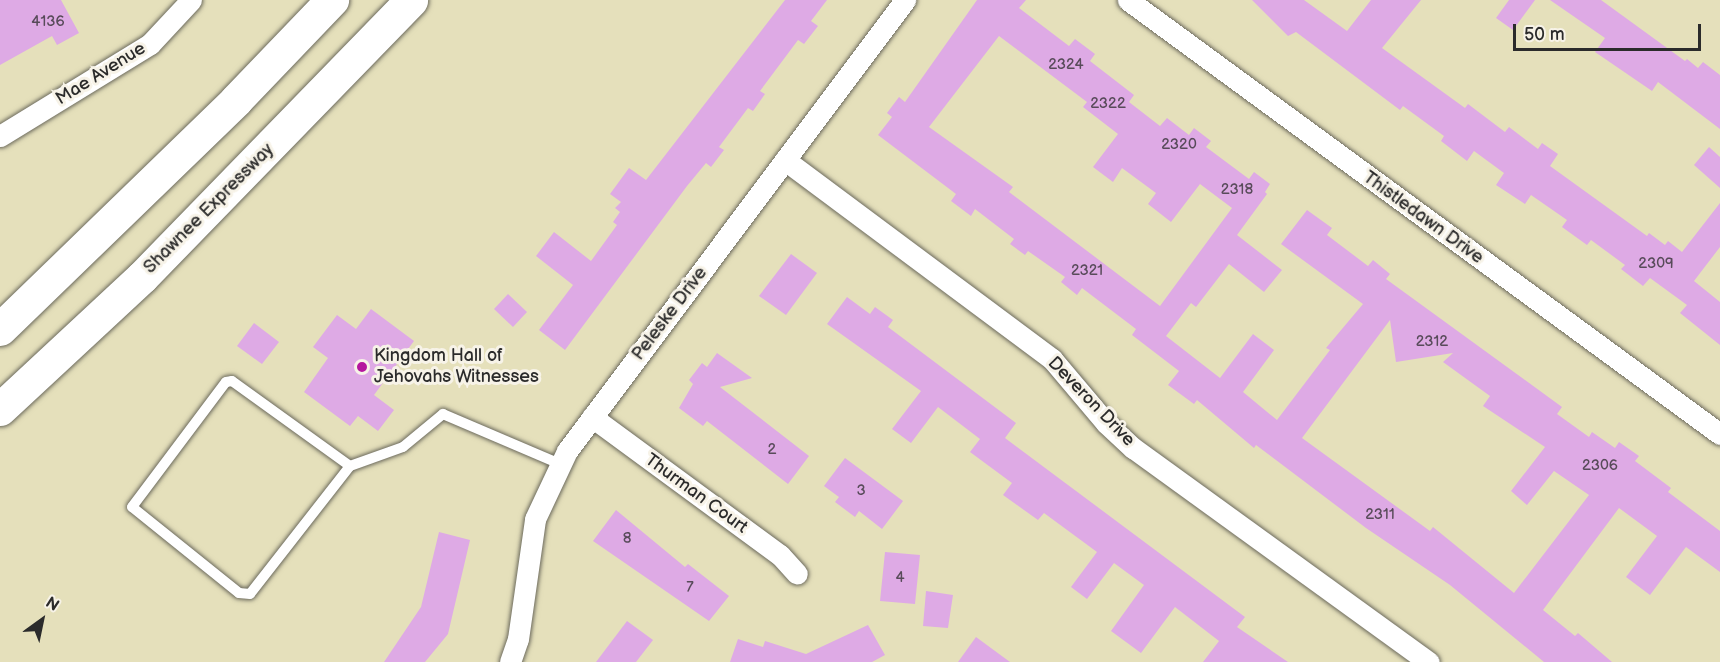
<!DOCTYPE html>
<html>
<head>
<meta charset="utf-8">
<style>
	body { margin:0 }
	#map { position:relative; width:1720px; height:662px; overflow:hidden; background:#e5e0bb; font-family:"Balsamiq Sans",sans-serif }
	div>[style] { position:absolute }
	.building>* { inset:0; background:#deaae5 }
	.roads { filter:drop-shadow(0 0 2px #6c6a5d) drop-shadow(0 0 2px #6c6a5d) }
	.service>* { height:10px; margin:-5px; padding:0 5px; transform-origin:5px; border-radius:5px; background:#fff }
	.minor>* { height:21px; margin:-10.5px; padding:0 10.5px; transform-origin:10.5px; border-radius:10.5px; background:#fff }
	.motorway>* { height:33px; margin:-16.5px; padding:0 16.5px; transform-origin:16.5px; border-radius:16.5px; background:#fff }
	.dots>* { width:16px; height:16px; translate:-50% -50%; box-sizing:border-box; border:3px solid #f7f3e8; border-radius:50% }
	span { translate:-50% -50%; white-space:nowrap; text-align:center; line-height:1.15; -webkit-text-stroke:6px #f7f3e8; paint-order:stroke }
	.number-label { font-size:15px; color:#584b5a }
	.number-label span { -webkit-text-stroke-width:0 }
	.street-label { font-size:18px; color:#2b2b2b }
	.poi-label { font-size:18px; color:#2b2b2b }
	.left { translate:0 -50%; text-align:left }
	.north { position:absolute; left:12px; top:590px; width:60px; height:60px; -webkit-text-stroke:4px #f7f3e8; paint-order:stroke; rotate:33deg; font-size:16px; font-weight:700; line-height:24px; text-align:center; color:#2b2b2b }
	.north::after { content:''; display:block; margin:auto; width:21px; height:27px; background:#2b2b2b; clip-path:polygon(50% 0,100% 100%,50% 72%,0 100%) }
	.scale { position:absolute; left:1513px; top:24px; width:188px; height:27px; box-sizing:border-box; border:3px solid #2b2b2b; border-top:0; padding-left:8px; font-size:18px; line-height:21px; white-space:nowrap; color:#2b2b2b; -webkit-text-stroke:4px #f7f3e8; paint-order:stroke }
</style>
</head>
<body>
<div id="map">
	<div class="building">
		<div style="clip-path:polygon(0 0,61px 0,79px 33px,57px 45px,52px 36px,0 65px)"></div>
		<div style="clip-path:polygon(785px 0,827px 0,811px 21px,818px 26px,804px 44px,798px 40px,760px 91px,765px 94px,753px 111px,748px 108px,719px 147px,724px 150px,711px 167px,706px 163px,687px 186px,565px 350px,539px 330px,573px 285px,536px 256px,554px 232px,591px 261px,617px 225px,613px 222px,620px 212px,615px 208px,621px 202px,610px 194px,629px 168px,646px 180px)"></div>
		<div style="clip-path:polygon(evenodd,977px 0,1026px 0,1019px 8px,1069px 46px,1075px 39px,1095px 54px,1090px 61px,1134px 95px,1129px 102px,1160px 126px,1167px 118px,1189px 135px,1194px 128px,1211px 141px,1206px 147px,1249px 179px,1254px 172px,1270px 184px,1265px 192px,1267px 194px,1237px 235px,1282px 270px,1264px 292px,1229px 264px,1196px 307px,1191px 303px,1166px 336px,1220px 378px,1253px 334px,1274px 350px,1243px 392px,1277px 420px,1330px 350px,1326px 348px,1363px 304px,1281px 244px,1307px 210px,1332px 228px,1327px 235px,1368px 266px,1373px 260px,1390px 274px,1386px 279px,1562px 407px,1557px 414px,1589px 437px,1592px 432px,1615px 448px,1619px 442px,1639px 456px,1635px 461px,1671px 488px,1668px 492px,1720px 531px,1720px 572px,1686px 547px,1650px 595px,1626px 577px,1657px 536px,1619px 508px,1543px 610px,1575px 636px,1578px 633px,1612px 662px,1544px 662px,1450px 585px,1366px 528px,1256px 445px,1254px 448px,1197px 400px,1194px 404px,1168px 385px,1179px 371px,1132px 335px,1136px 329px,1082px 288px,1077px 295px,1061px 282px,1065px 277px,1028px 251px,1025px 255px,1010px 244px,1014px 239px,975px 209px,971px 216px,951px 201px,956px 194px,878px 135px,892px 117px,887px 113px,899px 97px,905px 102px,977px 0,999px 36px,1087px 102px,1083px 107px,1118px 134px,1093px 167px,1113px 182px,1122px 168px,1156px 193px,1148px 204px,1171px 222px,1200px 184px,1232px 208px,1160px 306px,1009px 192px,1013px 187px,929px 127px,999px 36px,977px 0,1390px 320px,1396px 362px,1453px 353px,1443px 362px,1490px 396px,1483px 406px,1545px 447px,1511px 491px,1527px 505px,1554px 471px,1589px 495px,1514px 593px,1433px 527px,1430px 531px,1302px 438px,1390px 320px)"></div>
		<div style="clip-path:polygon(1252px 0,1304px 0,1347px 31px,1371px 0,1421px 0,1382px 48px,1465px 108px,1468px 104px,1505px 132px,1509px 127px,1538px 149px,1542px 143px,1558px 154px,1550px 166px,1647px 236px,1649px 233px,1665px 245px,1668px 241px,1682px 252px,1720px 203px,1720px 247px,1694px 281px,1720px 302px,1720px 345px,1680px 313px,1687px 305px,1650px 278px,1643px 286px,1621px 269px,1625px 265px,1591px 240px,1587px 245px,1562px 227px,1567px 220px,1531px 195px,1525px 204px,1496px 185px,1504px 173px,1474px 151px,1467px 161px,1441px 141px,1444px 136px,1403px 106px,1400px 110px,1296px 32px,1288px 36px)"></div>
		<div style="clip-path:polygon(1509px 0,1535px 0,1513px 30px,1496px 18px)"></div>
		<div style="clip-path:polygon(1550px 0,1601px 0,1685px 61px,1687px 59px,1698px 68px,1703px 62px,1720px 75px,1720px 129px,1658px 82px,1652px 91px,1595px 52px,1605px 38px)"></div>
		<div style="clip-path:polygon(1709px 147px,1720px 157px,1720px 188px,1694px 165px)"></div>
		<div style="clip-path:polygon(791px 254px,817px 273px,786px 315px,759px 296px)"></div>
		<div style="clip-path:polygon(508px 294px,527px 312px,513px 327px,494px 309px)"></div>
		<div style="clip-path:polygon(847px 297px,870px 314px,875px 307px,893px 320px,888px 327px,1016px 423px,1005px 438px,1245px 617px,1237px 627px,1288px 662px,1203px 662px,1219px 641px,1175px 607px,1141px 653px,1111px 631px,1144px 585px,1114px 563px,1087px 599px,1071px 587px,1097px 552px,1044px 513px,1038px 520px,1003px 495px,1012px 483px,970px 452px,980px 439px,938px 407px,911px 443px,892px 429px,921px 391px,827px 324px)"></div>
		<div style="clip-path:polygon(371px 309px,414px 341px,374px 395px,394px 410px,378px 431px,358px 416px,350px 426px,304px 392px,328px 358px,313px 347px,337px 315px,356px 329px)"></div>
		<div style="clip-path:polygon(254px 323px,279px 342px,262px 364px,237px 346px)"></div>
		<div style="clip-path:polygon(717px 353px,752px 378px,720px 387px,809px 456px,788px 484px,707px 421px,703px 426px,679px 408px,693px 384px,689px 380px,702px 363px,707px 367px)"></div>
		<div style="clip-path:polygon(845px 458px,903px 501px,882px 529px,859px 511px,855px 517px,835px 502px,839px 497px,824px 486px)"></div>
		<div style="clip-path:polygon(616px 510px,685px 567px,688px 564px,729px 596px,709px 621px,593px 541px)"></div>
		<div style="clip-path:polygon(439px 532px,470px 540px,448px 634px,425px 662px,384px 662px,421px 607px)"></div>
		<div style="clip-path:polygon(885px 552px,920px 555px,915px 604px,880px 601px)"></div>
		<div style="clip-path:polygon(926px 591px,953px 595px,948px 628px,923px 626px)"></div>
		<div style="clip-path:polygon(627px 621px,653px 640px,636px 662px,596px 662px)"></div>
		<div style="clip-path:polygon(868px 625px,885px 655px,872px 662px,730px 662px,738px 639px,763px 647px,765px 641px,806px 654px)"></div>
		<div style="clip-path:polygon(976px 637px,1010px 662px,958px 662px)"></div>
	</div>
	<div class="roads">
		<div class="service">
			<div style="left:350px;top:466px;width:162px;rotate:128deg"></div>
			<div style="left:250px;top:594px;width:11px;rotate:-175deg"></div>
			<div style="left:239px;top:593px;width:137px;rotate:-141.2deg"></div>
			<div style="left:132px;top:507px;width:156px;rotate:-53.1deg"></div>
			<div style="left:226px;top:382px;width:6px;rotate:-9deg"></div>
			<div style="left:232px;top:381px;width:145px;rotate:35.8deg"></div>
			<div style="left:350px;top:466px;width:56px;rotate:-19.7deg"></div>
			<div style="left:403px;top:447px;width:52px;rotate:-39.5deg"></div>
			<div style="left:443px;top:414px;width:127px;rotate:23.1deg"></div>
		</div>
		<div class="minor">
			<div style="left:1128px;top:0;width:734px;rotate:36.25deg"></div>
			<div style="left:0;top:136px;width:176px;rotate:-31.5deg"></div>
			<div style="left:150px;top:44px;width:60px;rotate:-47deg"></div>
			<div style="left:785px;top:160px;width:333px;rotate:36.7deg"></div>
			<div style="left:1052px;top:359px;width:84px;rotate:49.8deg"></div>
			<div style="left:1106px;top:423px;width:37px;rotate:43deg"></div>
			<div style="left:1133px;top:448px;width:365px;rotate:35.9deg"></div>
			<div style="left:592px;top:417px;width:233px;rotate:36.3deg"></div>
			<div style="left:780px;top:555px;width:25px;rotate:48deg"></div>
			<div style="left:510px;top:662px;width:24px;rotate:-71deg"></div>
			<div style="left:518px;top:639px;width:121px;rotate:-81.9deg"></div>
			<div style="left:535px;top:519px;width:75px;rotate:-64.8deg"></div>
			<div style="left:567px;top:451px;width:564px;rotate:-53.15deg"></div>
		</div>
		<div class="motorway">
			<div style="left:0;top:329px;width:329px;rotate:-44.1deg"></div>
			<div style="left:236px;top:100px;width:139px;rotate:-46.2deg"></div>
			<div style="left:0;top:409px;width:194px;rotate:-42.9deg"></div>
			<div style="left:142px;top:277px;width:386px;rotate:-45.8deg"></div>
		</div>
	</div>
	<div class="dots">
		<div style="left:362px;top:367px;background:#b5179e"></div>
	</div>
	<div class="number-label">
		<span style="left:48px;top:22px">4136</span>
		<span style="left:1066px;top:65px">2324</span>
		<span style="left:1108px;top:104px">2322</span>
		<span style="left:1179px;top:145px">2320</span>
		<span style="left:1237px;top:190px">2318</span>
		<span style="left:1656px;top:264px">2309</span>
		<span style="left:1087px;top:271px">2321</span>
		<span style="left:1432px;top:342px">2312</span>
		<span style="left:772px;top:450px">2</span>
		<span style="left:1600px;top:466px">2306</span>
		<span style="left:861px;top:491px">3</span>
		<span style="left:1380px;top:515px">2311</span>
		<span style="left:627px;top:539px">8</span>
		<span style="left:900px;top:578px">4</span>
		<span style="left:690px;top:588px">7</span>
	</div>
	<div class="street-label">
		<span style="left:101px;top:74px;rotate:-32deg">Mae Avenue</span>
		<span style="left:209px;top:209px;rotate:-45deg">Shawnee Expressway</span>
		<span style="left:1423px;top:218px;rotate:36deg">Thistledawn Drive</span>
		<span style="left:670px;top:314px;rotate:-53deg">Peleske Drive</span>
		<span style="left:1091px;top:402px;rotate:46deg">Deveron Drive</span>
		<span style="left:696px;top:494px;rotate:36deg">Thurman Court</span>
	</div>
	<div class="poi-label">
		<span class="left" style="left:374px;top:367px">Kingdom Hall of<br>Jehovahs Witnesses</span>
	</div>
	<div class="north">N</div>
	<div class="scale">50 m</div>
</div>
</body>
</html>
